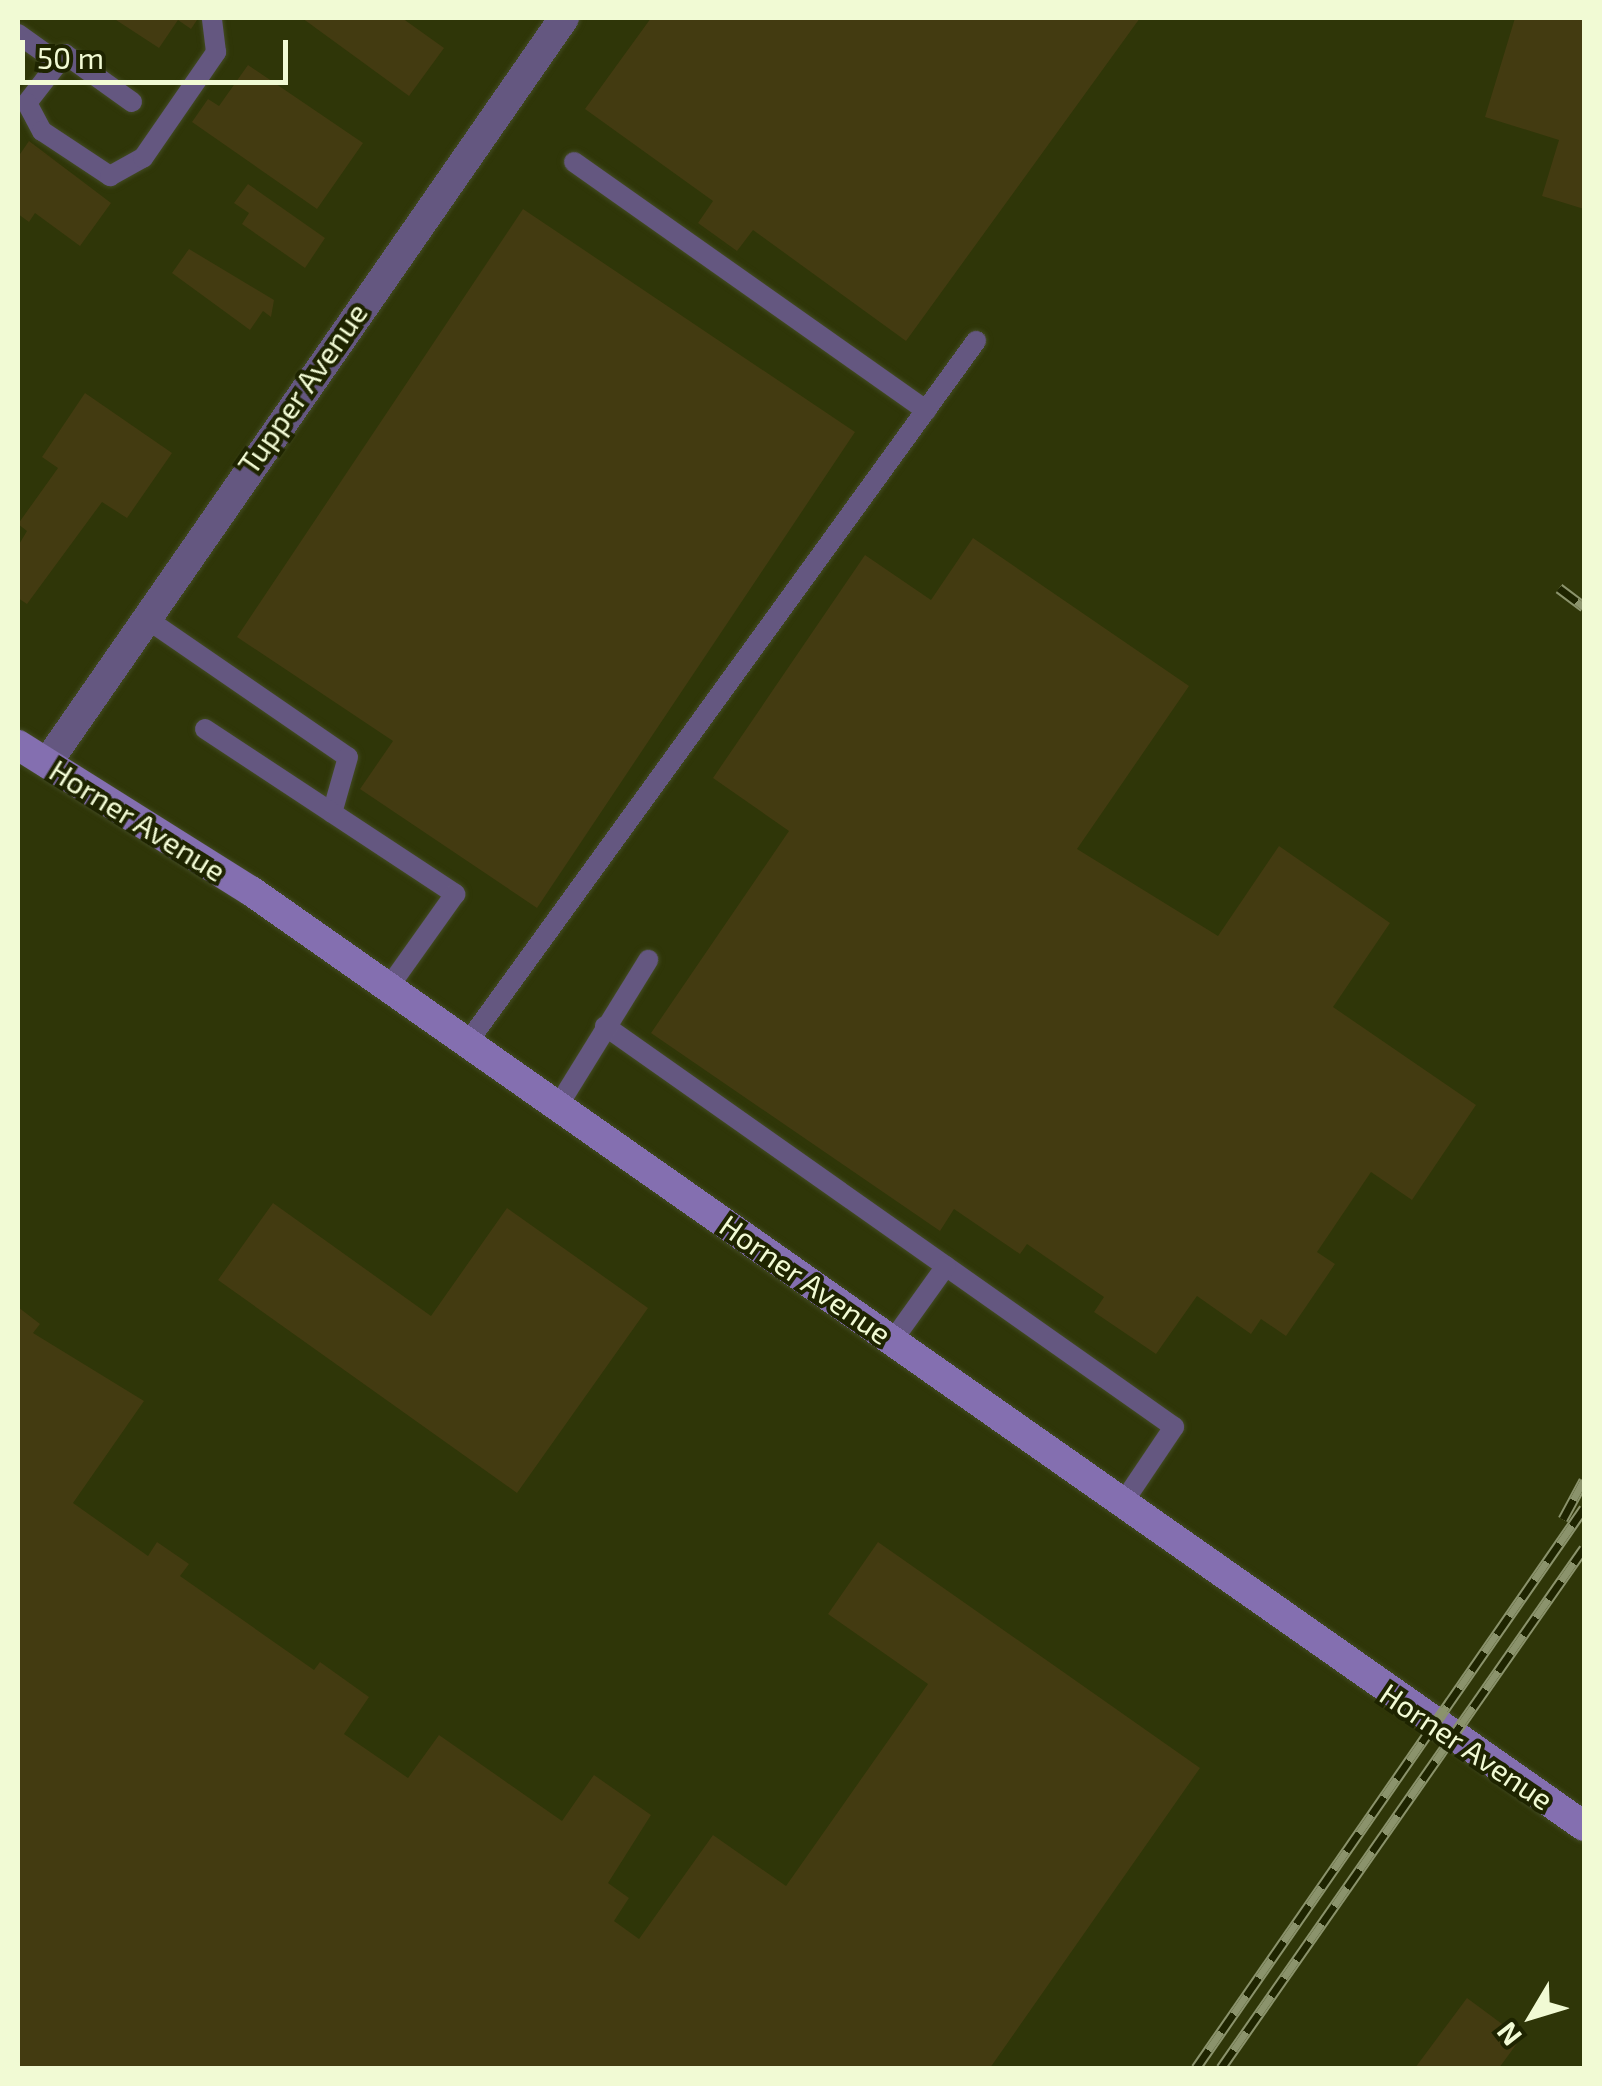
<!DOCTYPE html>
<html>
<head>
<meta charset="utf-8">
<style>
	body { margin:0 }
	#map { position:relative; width:1602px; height:2086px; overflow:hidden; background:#272e06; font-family:"Exo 2",sans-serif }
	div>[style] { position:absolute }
	.built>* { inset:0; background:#2f3608 }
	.building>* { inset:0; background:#433b11 }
	.roads { filter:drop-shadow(0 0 2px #434b23) drop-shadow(0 0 2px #434b23) }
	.lane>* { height:20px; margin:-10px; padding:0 10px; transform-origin:10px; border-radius:10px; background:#645780 }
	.street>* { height:30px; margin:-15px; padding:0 15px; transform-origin:15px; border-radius:15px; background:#645780 }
	.secondary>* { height:30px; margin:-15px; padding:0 15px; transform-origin:15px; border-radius:15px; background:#846fb0 }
	.rail>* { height:11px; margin-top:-5.5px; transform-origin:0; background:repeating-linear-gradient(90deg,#1e2400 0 22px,#8b936c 0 44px); box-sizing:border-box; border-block:2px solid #8b936c }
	span { translate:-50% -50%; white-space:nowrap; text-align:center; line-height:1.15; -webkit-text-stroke:8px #1e2400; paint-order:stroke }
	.street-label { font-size:30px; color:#f1fad4 }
	.frame { position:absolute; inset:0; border:20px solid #f1fad4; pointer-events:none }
	.north { position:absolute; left:1482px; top:1966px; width:100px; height:100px; -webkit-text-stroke:8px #1e2400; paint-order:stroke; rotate:232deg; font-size:28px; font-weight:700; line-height:40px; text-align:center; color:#f1fad4 }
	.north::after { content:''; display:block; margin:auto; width:35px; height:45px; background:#f1fad4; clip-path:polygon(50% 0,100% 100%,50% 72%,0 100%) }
	.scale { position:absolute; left:20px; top:40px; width:268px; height:45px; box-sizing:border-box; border:5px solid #f1fad4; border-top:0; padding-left:12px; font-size:30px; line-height:35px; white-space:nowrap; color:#f1fad4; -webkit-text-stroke:8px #1e2400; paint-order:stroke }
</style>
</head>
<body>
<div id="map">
	<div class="built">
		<div style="clip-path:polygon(18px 18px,1584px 18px,1584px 2068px,18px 2068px)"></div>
	</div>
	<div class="building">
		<div style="clip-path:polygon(113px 18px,193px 18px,197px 20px,191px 29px,178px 20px,159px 48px)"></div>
		<div style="clip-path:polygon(302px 18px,402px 18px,444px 48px,409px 96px)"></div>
		<div style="clip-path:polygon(651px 18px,1140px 18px,906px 341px,753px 230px,737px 251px,698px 223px,713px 201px,585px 109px)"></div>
		<div style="clip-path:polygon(1515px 18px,1584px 18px,1584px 209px,1542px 196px,1559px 140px,1485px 117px)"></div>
		<div style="clip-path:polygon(248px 65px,363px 143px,317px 209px,192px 122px,208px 99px,219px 106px)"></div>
		<div style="clip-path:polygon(29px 141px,111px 203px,80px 246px,35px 213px,29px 222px,18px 214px,18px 157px)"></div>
		<div style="clip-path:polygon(248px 184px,325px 238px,305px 268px,242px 224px,249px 213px,234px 203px)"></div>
		<div style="clip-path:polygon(523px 209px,855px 432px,537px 908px,360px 789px,393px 741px,237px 637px)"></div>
		<div style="clip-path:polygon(189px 249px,274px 300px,271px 317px,263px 311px,250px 330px,172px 273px)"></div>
		<div style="clip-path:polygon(85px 393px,172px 453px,127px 518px,102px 502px,27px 604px,18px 598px,18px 546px,27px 531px,18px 524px,58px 468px,42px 457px)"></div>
		<div style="clip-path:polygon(973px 538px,1189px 686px,1077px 849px,1218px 936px,1279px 846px,1390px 923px,1333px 1007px,1476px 1105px,1412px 1200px,1371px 1172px,1317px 1252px,1335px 1264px,1286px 1336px,1261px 1319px,1251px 1334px,1197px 1296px,1156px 1354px,1094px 1312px,1104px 1297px,1027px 1244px,1020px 1254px,954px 1209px,940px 1231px,651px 1033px,789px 831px,713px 778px,865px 555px,931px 600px)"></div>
		<div style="clip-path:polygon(273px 1203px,431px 1316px,507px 1208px,648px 1308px,517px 1493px,218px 1280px)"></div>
		<div style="clip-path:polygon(18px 1307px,40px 1324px,33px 1333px,144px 1401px,73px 1503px,148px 1556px,157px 1542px,189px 1564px,180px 1576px,314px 1670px,320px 1662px,369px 1697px,344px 1734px,408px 1778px,439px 1735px,562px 1821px,594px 1775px,651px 1815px,608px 1883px,629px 1898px,614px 1921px,639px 1939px,713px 1835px,786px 1886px,928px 1684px,828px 1614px,878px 1542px,1200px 1768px,990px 2068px,18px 2068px)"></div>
		<div style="clip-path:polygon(1467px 1998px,1521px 2038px,1499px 2068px,1415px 2068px)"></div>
	</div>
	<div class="roads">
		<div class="lane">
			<div style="left:18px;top:34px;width:43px;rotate:35.5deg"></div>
			<div style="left:132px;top:102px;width:82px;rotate:-144.4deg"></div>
			<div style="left:65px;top:54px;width:62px;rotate:127.8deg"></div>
			<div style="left:27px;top:103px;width:32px;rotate:62deg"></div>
			<div style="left:42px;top:131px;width:82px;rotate:33.5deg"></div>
			<div style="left:110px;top:176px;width:38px;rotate:-29deg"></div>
			<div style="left:143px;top:158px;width:129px;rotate:-55.4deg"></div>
			<div style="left:216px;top:52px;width:34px;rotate:-97deg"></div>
			<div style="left:574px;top:162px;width:431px;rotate:35.2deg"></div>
			<div style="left:144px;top:617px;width:247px;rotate:34.5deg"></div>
			<div style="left:348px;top:757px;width:58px;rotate:105.9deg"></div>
			<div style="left:205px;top:729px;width:300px;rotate:33.4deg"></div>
			<div style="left:455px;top:894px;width:114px;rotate:125.4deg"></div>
			<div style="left:605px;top:1026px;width:696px;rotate:35.17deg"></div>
			<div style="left:1174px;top:1427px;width:89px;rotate:124deg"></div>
			<div style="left:468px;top:1042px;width:866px;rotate:-54.07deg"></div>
			<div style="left:558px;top:1106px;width:172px;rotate:-58.3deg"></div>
			<div style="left:893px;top:1340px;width:91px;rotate:-54.4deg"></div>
		</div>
		<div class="street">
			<div style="left:47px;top:763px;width:907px;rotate:-55.24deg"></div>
		</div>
		<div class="secondary">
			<div style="left:18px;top:745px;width:275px;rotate:32.1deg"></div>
			<div style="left:251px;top:891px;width:1628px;rotate:35.05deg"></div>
		</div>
	</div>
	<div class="rail">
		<div style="left:1559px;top:588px;width:31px;rotate:37deg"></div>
		<div style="left:1563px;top:1519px;width:44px;rotate:-61.7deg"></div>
		<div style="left:1196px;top:2068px;width:681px;rotate:-55.28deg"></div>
		<div style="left:1221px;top:2068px;width:634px;rotate:-55.08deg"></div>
	</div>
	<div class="street-label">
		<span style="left:302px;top:388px;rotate:-55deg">Tupper Avenue</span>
		<span style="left:138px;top:820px;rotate:32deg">Horner Avenue</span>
		<span style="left:806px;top:1279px;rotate:35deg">Horner Avenue</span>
		<span style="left:1467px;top:1746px;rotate:34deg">Horner Avenue</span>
	</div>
	<div class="frame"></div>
	<div class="north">N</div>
	<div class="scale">50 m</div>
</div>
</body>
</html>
